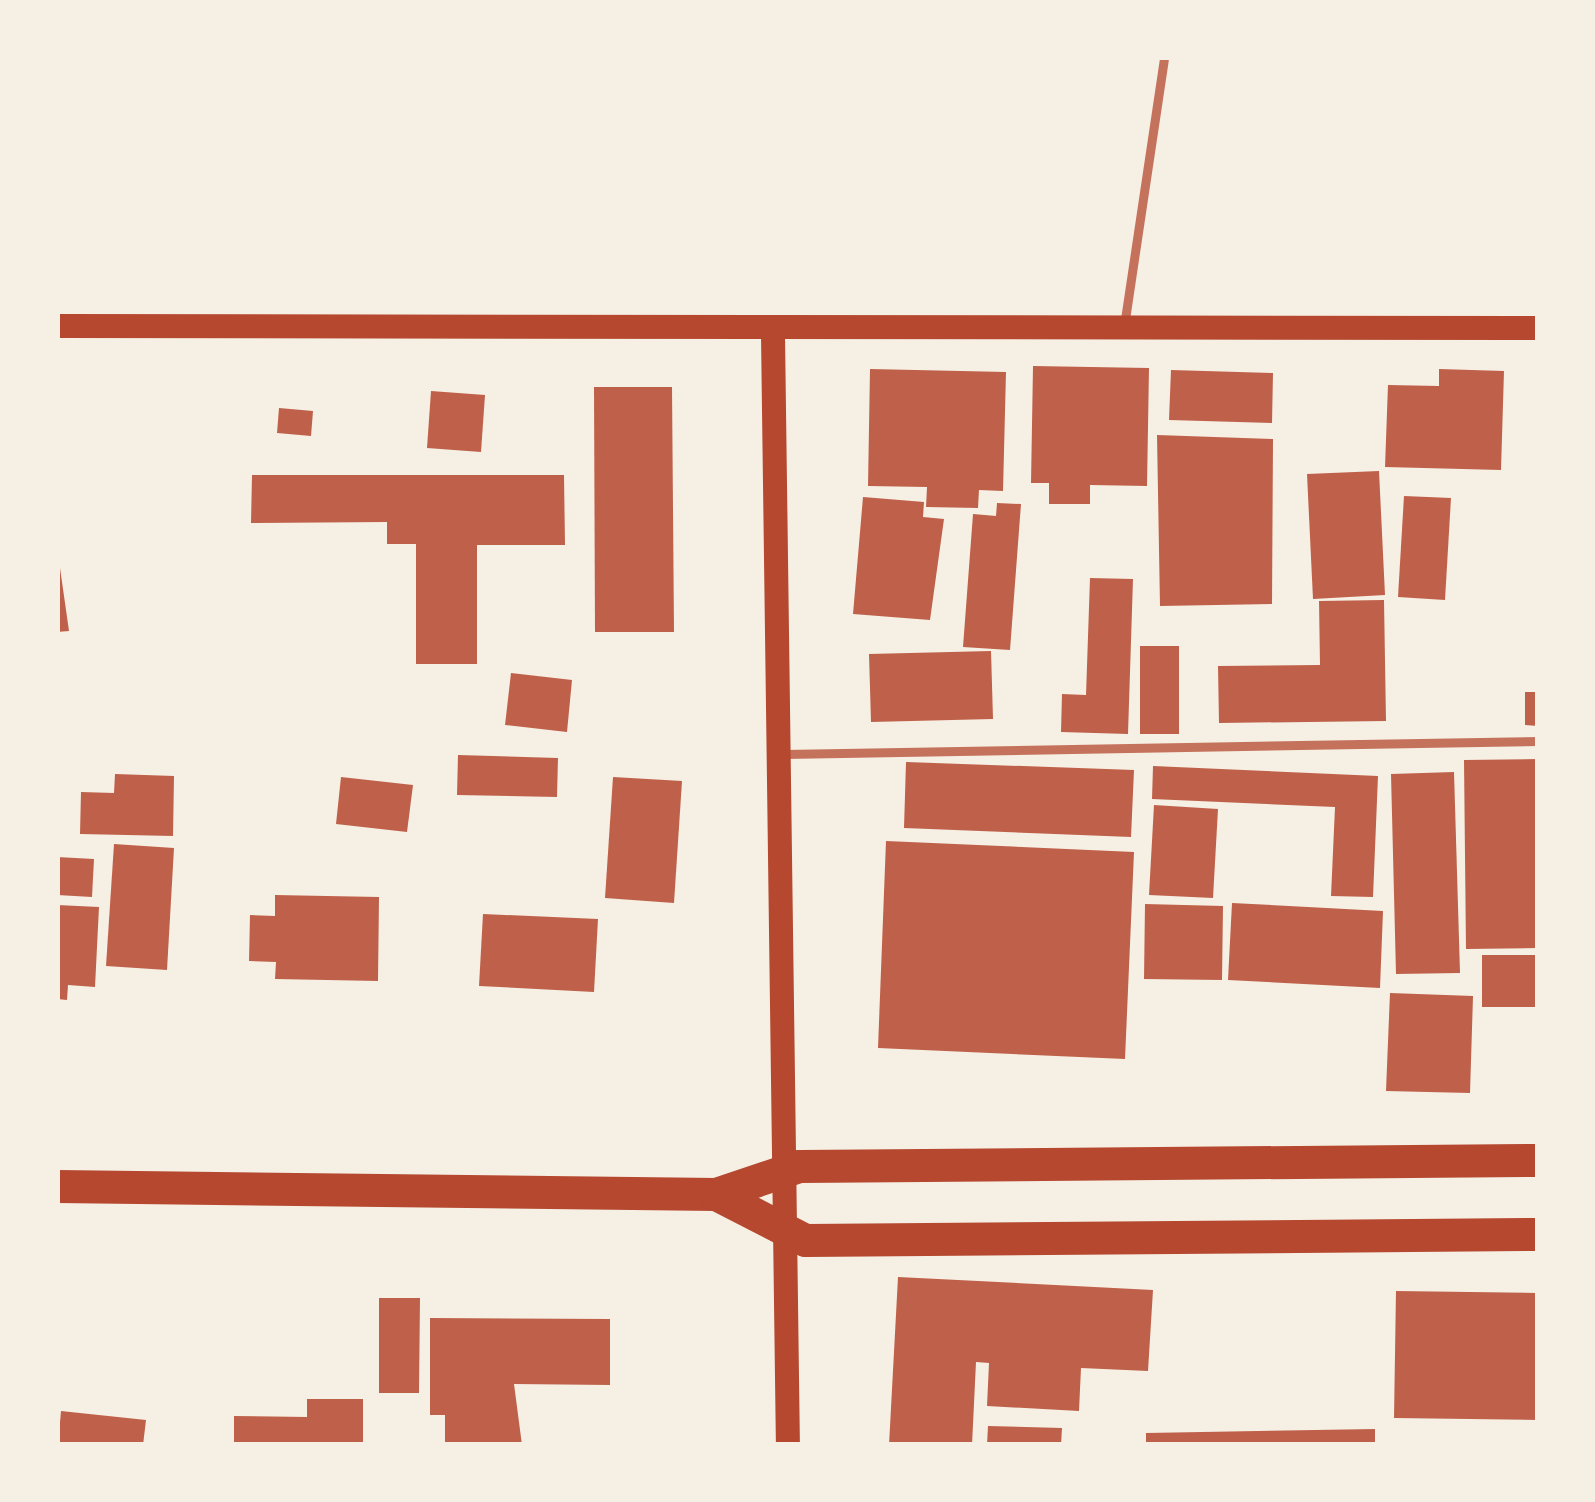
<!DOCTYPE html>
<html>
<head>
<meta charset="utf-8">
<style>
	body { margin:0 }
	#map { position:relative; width:1595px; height:1502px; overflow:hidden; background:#f6efe4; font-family:"PT Sans",sans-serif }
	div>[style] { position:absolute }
	.building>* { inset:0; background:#bf614a }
	.service>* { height:9px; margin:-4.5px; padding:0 4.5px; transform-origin:4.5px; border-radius:4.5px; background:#c5725c }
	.secondary>* { height:24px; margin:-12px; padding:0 12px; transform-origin:12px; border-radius:12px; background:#b5482f }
	.trunk>* { height:33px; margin:-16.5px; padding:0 16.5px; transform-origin:16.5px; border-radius:16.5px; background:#b5482f }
	span { translate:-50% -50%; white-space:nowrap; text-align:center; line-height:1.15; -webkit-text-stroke:12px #f6efe4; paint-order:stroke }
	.frame { position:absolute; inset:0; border:60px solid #f6efe4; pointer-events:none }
</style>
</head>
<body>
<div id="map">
	<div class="building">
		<div style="clip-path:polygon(1033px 366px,1149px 368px,1147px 486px,1090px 485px,1090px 504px,1049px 504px,1049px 483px,1031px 483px)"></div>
		<div style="clip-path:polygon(870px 369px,1006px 372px,1003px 491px,979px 490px,978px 508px,926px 507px,927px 487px,868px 486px)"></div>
		<div style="clip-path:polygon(1439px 369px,1504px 371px,1501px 470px,1385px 467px,1388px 385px,1439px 386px)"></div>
		<div style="clip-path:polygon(1171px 370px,1273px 373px,1272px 423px,1169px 420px)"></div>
		<div style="clip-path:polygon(594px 387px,672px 387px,674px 632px,595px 632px)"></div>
		<div style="clip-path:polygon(431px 391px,485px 395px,481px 452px,427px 448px)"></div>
		<div style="clip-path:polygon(279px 408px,313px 411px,311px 436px,277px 433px)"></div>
		<div style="clip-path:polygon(1157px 435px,1273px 439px,1272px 604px,1160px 606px)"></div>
		<div style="clip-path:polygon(1379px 471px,1385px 595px,1313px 599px,1307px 474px)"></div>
		<div style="clip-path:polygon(252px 475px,564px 475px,565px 545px,477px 545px,477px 664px,416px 664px,416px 544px,387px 544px,387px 522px,251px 523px)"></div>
		<div style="clip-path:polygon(1404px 496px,1451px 498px,1445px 600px,1398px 597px)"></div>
		<div style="clip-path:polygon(863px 497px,924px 502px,923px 517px,944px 519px,930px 620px,853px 614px)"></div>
		<div style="clip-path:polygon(997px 503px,1021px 504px,1010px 650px,963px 647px,973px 514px,996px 516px)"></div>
		<div style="clip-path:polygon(60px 568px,69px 631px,57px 632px,57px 569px)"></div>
		<div style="clip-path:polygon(1090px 578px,1133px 579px,1128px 734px,1061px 732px,1062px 694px,1086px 695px)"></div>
		<div style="clip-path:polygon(1384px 600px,1386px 721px,1219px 723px,1218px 666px,1320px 665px,1319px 601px)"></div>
		<div style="clip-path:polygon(1140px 646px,1179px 646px,1179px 734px,1140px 734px)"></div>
		<div style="clip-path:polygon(991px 651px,993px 719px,871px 722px,869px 654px)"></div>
		<div style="clip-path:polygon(511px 673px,572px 680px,567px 732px,505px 725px)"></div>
		<div style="clip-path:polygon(1525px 692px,1538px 692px,1538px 726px,1525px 725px)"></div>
		<div style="clip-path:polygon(458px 755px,558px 758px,557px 797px,457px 795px)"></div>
		<div style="clip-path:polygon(1538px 759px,1538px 948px,1466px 949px,1464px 760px)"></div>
		<div style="clip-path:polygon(906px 762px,1134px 770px,1131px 837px,904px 828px)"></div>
		<div style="clip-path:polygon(1153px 766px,1378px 776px,1373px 897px,1331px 896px,1335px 807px,1152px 799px)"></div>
		<div style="clip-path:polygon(1454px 772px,1460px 973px,1396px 974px,1391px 774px)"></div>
		<div style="clip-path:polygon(115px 774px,174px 776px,173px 836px,80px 834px,81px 792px,114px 793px)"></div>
		<div style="clip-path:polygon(341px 777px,413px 785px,407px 832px,336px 824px)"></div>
		<div style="clip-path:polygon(613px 777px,682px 781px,674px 903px,605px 898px)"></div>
		<div style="clip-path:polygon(1154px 805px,1218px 809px,1213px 898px,1149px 895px)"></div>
		<div style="clip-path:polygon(886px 841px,1134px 852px,1125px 1059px,878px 1048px)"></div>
		<div style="clip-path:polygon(114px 844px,174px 848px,167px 970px,106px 966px)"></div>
		<div style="clip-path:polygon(57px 857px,94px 859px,92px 897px,57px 895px)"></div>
		<div style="clip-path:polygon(275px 895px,379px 897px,378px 981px,275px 979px,276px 962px,249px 961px,250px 915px,275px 916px)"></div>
		<div style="clip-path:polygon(1232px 903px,1383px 911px,1380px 988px,1228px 980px)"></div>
		<div style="clip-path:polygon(1145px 904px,1223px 906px,1222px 980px,1144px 979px)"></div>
		<div style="clip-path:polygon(57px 905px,99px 907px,95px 987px,68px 985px,67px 1000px,57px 999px)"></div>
		<div style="clip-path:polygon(483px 914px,598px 919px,594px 992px,479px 986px)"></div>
		<div style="clip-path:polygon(1482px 955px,1538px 955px,1538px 1007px,1482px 1007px)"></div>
		<div style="clip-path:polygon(1390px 993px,1473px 996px,1470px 1093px,1386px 1091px)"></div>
		<div style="clip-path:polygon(898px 1277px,1153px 1290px,1148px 1371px,1081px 1368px,1079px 1411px,987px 1406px,989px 1363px,976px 1362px,972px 1445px,889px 1445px)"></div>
		<div style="clip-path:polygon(1396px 1291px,1538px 1293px,1538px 1420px,1394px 1418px)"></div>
		<div style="clip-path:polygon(379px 1298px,420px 1298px,419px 1393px,379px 1393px)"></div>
		<div style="clip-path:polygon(430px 1318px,610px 1319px,610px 1385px,514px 1384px,522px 1445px,445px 1445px,445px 1415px,430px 1415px)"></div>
		<div style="clip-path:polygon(307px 1399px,363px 1399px,363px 1445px,234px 1445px,234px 1416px,307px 1417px)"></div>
		<div style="clip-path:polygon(61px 1411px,146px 1420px,143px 1445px,58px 1445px)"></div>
		<div style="clip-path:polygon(988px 1426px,1062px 1428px,1061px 1445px,987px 1445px)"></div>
		<div style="clip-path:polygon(1375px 1429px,1375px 1445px,1146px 1445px,1146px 1433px)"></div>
	</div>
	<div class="service">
		<div style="left:1124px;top:326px;width:272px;rotate:-81.5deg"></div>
		<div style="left:784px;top:754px;width:754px;rotate:-0.99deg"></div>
	</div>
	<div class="secondary">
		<div style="left:57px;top:326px;width:1481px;rotate:0.08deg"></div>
		<div style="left:773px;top:335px;width:1110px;rotate:89.23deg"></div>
	</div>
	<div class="trunk">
		<div style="left:57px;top:1186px;width:659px;rotate:0.7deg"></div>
		<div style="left:716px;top:1194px;width:88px;rotate:-18.6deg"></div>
		<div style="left:799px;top:1166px;width:739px;rotate:-0.47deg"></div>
		<div style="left:716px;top:1194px;width:100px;rotate:27.3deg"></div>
		<div style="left:805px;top:1240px;width:733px;rotate:-0.47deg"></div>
	</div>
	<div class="frame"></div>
</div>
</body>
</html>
